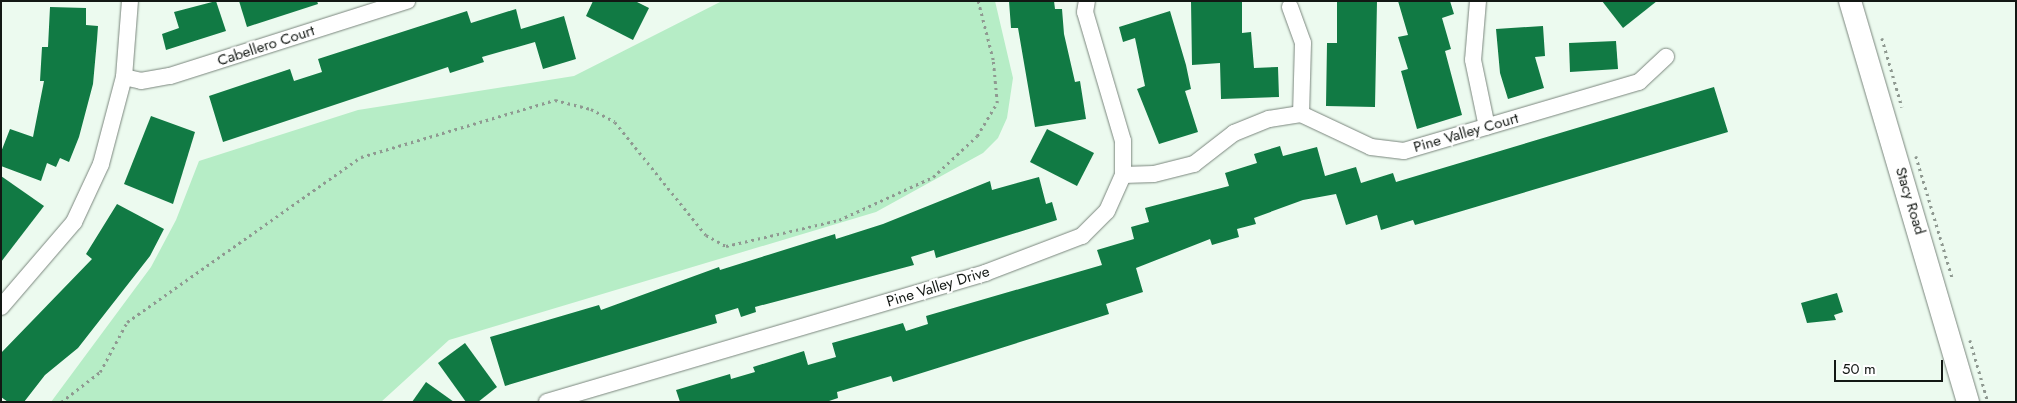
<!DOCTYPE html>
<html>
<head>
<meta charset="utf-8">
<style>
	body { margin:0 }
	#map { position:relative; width:2017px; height:403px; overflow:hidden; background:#ecfaef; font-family:Jost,sans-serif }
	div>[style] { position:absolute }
	.green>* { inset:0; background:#b6edc6 }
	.building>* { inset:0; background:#117a44 }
	.path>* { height:2.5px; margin-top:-1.25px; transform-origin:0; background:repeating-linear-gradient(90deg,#8f9991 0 2.5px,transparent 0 6.5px) }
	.roads { filter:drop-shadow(0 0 1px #7a867d) drop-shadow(0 0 1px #7a867d) }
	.street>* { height:16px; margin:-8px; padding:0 8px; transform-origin:8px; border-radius:8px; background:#fff }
	.secondary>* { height:22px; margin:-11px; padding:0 11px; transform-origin:11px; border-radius:11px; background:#fff }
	span { translate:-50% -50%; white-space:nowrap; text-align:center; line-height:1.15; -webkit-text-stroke:4px #fff; paint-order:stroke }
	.street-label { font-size:15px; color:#131814 }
	.frame { position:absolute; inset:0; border:2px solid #131814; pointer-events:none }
	.scale { position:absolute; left:1834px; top:360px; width:109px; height:22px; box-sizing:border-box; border:2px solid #131814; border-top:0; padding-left:6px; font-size:15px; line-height:18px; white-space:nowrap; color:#131814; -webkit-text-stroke:4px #fff; paint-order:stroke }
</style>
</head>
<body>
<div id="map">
	<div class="green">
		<div style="clip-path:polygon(722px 1px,995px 1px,1013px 78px,1007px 118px,998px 138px,983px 153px,876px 212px,449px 340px,381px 402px,51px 402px,151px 267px,176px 220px,199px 161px,358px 110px,574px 76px)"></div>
	</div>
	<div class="building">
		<div style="clip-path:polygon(216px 1px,226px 31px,166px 50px,162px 34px,179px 28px,174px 12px)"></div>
		<div style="clip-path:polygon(239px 1px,317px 1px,318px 4px,247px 27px)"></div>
		<div style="clip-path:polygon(593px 1px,635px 1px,649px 8px,633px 40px,586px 16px)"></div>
		<div style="clip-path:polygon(1009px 1px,1054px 1px,1055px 9px,1062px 9px,1064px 34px,1075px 82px,1080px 81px,1086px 119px,1035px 127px,1018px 28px,1011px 28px)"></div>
		<div style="clip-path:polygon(1191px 1px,1242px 1px,1242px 33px,1251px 32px,1254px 68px,1278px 67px,1279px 97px,1221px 99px,1220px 63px,1192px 65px)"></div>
		<div style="clip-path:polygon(1337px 1px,1377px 1px,1375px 107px,1326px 106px,1327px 43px,1337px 43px)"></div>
		<div style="clip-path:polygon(1398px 1px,1450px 1px,1454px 14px,1442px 18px,1451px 49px,1445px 51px,1462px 115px,1417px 129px,1401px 71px,1408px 69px,1398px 37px,1408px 35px)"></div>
		<div style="clip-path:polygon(1602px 1px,1657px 1px,1623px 28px)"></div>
		<div style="clip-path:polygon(50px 7px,86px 8px,86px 25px,98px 26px,97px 40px,93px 84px,79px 137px,69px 162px,60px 158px,56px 167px,47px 163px,41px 181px,1px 166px,1px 152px,10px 129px,33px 137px,44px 81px,40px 81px,42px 47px,48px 47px)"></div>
		<div style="clip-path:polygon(516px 9px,521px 29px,564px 16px,576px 59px,543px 69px,535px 42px,482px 57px,484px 62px,450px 73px,448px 67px,223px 142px,209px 96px,290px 69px,294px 81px,322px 72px,318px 59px,467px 11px,471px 23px)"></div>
		<div style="clip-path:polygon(1170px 11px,1186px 65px,1191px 89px,1185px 91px,1198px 132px,1159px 144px,1137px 89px,1145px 86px,1135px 38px,1123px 42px,1119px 27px)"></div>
		<div style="clip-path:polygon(1543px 26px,1545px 56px,1535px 57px,1544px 88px,1508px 99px,1500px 73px,1496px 29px)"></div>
		<div style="clip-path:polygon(1616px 41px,1618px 69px,1570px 72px,1569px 43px)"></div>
		<div style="clip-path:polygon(1714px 87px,1728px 132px,1415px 225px,1413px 220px,1381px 230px,1377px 215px,1346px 225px,1336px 194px,1303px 200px,1254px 218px,1256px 224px,1237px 229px,1239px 237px,1212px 245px,1210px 239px,1136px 268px,1143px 292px,1106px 304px,1109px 314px,893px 382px,891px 376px,837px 392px,838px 398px,826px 402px,680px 402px,676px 390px,730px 374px,731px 379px,755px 372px,753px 367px,804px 351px,808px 365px,836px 357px,832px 343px,903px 323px,906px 331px,928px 324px,926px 316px,1102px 265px,1097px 250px,1134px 239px,1131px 227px,1149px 222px,1145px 208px,1229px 186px,1225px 173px,1257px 163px,1254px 154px,1280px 146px,1283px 156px,1317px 147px,1325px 176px,1356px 167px,1361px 183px,1393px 173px,1396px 182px)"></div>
		<div style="clip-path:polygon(151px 116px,195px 132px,173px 204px,124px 184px)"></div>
		<div style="clip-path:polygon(1047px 129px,1094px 153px,1077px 186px,1030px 162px)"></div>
		<div style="clip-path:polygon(1px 176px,44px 206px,1px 262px)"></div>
		<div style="clip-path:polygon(1039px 177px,1046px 204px,1052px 202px,1057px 220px,936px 258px,934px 250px,911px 257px,914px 265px,755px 307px,756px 312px,741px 317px,738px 308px,715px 315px,717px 323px,505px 386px,490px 337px,599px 305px,601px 310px,719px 267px,720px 270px,835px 234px,836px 239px,883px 224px,990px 181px,992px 190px)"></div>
		<div style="clip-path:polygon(117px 204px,164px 229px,150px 256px,78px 348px,45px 375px,24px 402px,8px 402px,1px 397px,1px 353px,92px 259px,86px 254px)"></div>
		<div style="clip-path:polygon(1837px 293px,1843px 312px,1834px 315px,1836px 320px,1807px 323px,1801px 303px)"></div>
		<div style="clip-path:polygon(465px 343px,497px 387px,478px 402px,466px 402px,438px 363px)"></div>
		<div style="clip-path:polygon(426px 382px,454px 402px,412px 402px)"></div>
	</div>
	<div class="path">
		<div style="left:1882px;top:38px;width:72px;rotate:73.8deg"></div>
		<div style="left:1916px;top:156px;width:126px;rotate:73.4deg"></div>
		<div style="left:1970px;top:340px;width:65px;rotate:73.8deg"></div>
		<div style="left:61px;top:402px;width:49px;rotate:-37.6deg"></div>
		<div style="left:100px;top:372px;width:57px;rotate:-61.6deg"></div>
		<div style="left:127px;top:322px;width:286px;rotate:-35.2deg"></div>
		<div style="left:361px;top:157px;width:202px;rotate:-16.4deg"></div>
		<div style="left:555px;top:100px;width:37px;rotate:14deg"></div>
		<div style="left:591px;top:109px;width:27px;rotate:28deg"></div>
		<div style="left:615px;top:122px;width:145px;rotate:51.2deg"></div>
		<div style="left:706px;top:235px;width:23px;rotate:29deg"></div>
		<div style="left:726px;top:246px;width:116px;rotate:-13deg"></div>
		<div style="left:839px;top:220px;width:103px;rotate:-24.6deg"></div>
		<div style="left:933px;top:177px;width:60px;rotate:-43deg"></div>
		<div style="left:977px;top:136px;width:39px;rotate:-59deg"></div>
		<div style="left:997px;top:103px;width:43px;rotate:-95.3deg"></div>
		<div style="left:993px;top:60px;width:61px;rotate:-104.3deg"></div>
	</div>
	<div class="roads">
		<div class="street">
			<div style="left:1478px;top:1px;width:59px;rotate:94.8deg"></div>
			<div style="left:1473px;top:60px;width:68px;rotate:78.2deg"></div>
			<div style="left:1290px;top:7px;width:38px;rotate:70deg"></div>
			<div style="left:1303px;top:43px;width:71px;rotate:91.6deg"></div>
			<div style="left:124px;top:77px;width:17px;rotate:13deg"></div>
			<div style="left:141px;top:81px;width:29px;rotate:-10deg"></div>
			<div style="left:170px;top:76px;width:249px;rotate:-17.6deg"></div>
			<div style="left:1123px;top:175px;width:31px;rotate:-2deg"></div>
			<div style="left:1154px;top:174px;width:41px;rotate:-14deg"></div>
			<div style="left:1194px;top:164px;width:51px;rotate:-37.8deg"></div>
			<div style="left:1234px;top:133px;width:38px;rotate:-22deg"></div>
			<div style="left:1269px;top:119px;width:32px;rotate:-9deg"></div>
			<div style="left:1301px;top:114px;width:77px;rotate:25.2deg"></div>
			<div style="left:1371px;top:147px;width:33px;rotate:7deg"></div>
			<div style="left:1404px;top:151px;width:245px;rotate:-16.4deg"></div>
			<div style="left:1639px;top:82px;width:37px;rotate:-43deg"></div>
			<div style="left:1px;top:307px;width:112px;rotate:-49.3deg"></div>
			<div style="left:74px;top:222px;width:64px;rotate:-65deg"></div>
			<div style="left:101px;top:164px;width:90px;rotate:-75.2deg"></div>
			<div style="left:124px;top:77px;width:76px;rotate:-85.5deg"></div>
			<div style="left:547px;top:402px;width:457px;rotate:-16.4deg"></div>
			<div style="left:985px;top:273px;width:104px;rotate:-20.9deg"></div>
			<div style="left:1082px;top:236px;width:35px;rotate:-45deg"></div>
			<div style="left:1107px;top:211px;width:39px;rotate:-66deg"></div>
			<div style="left:1123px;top:175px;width:34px;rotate:-90deg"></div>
			<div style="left:1123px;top:141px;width:134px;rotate:-106.4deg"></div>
			<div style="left:1085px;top:12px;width:11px;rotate:-80deg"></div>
		</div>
		<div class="secondary">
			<div style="left:1850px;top:1px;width:418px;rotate:73.6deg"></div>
		</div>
	</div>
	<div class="street-label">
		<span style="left:266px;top:46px;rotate:-18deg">Cabellero Court</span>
		<span style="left:1466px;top:133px;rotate:-16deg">Pine Valley Court</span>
		<span style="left:1910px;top:201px;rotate:73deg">Stacy Road</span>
		<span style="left:938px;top:287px;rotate:-17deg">Pine Valley Drive</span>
	</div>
	<div class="frame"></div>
	<div class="scale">50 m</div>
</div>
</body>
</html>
